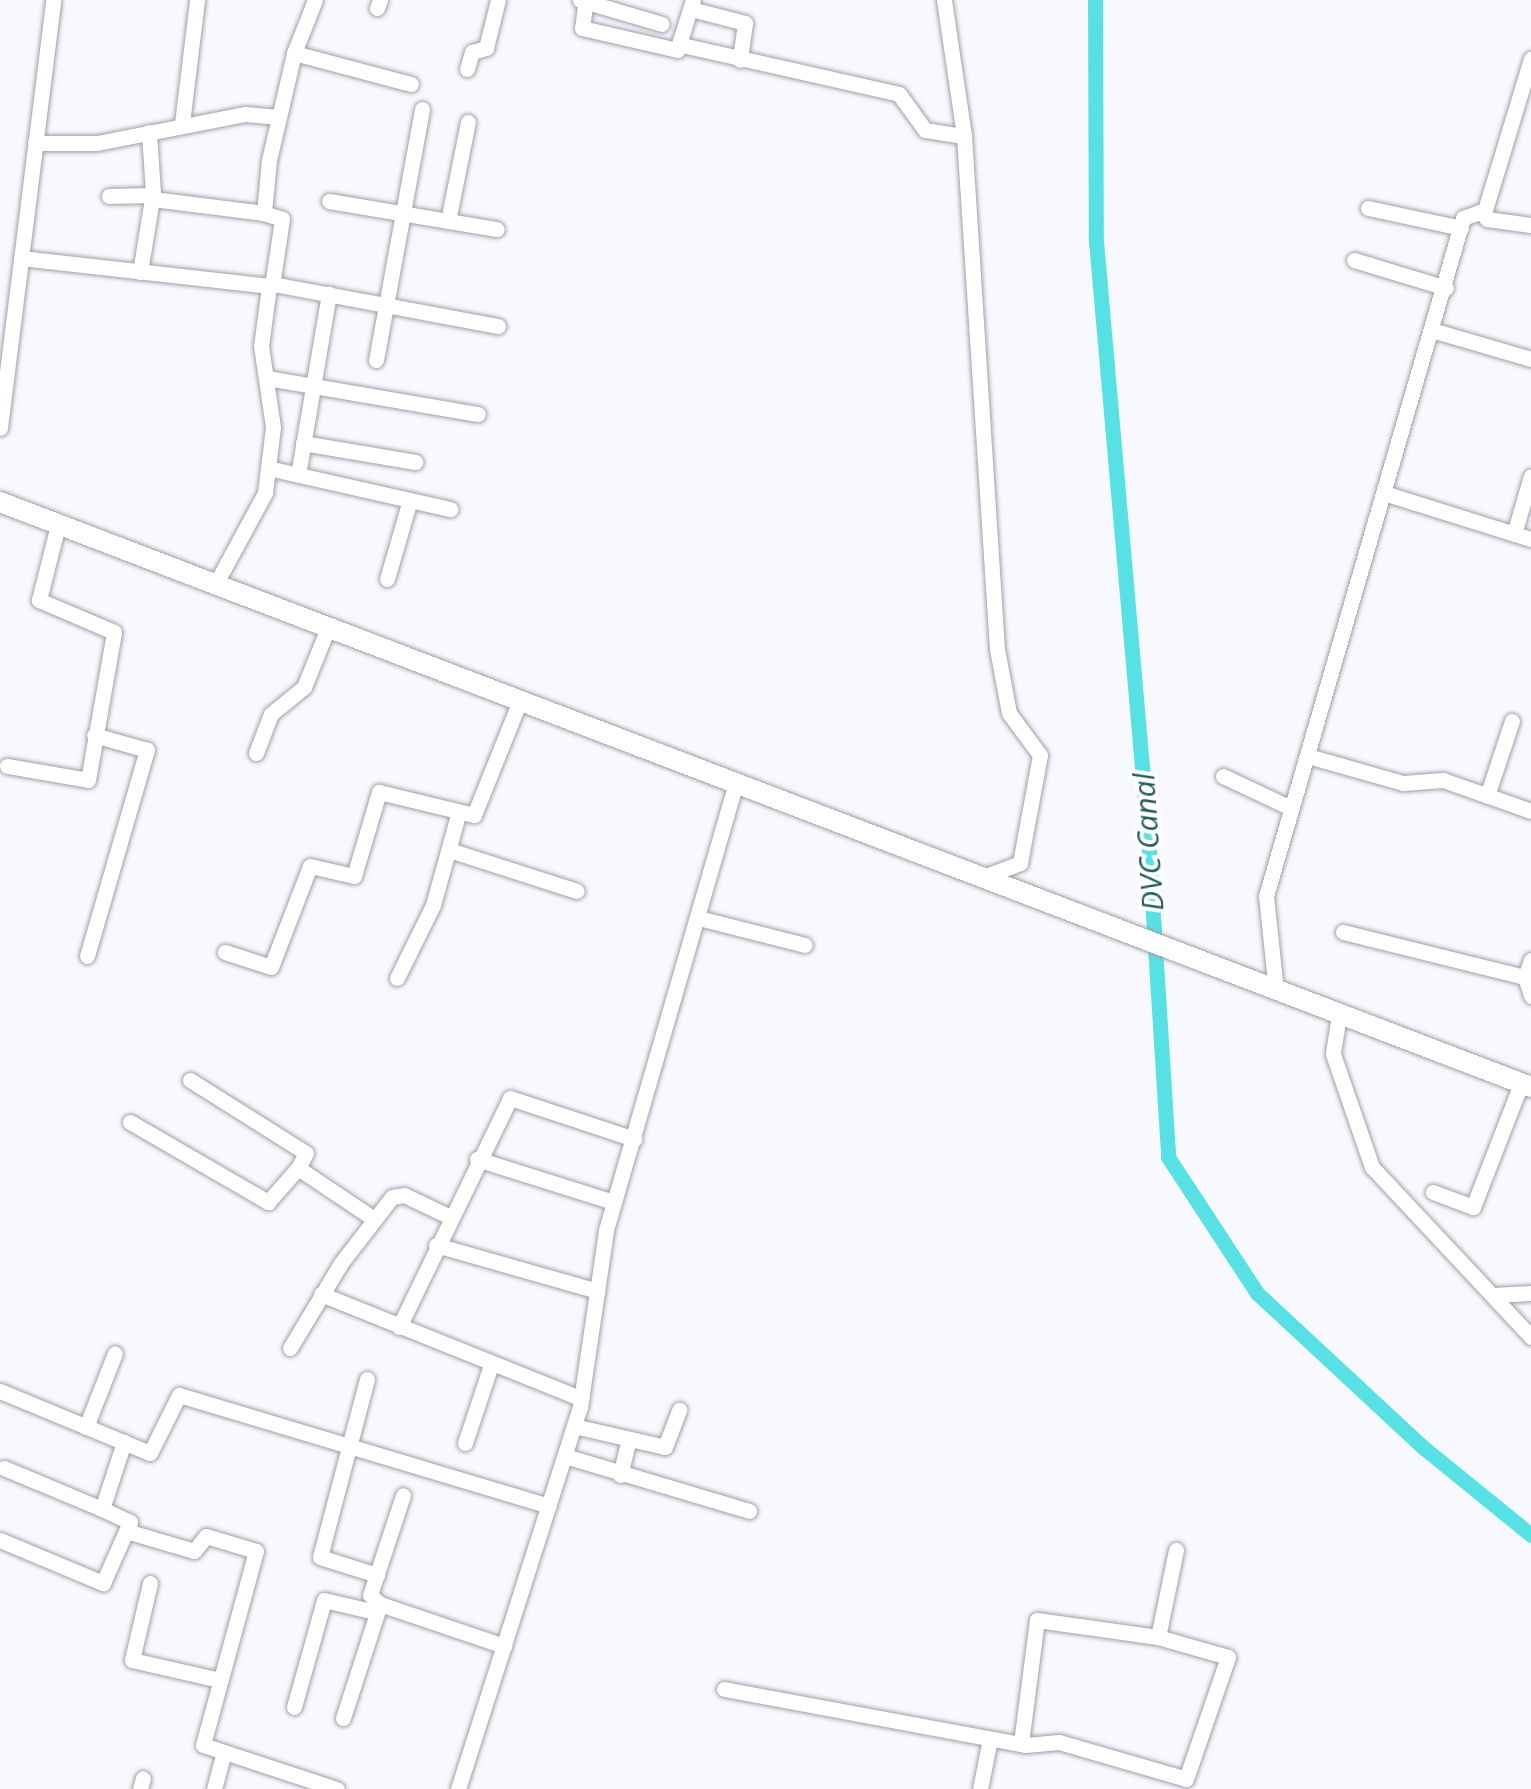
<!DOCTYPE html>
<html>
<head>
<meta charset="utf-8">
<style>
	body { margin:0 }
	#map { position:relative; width:1531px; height:1789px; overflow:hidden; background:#f7f9fe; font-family:"Open Sans",sans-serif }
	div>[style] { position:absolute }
	.canal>* { height:15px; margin:-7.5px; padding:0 7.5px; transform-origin:7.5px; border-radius:7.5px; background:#58e1e5 }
	.roads { filter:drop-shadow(0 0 2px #9ea0a7) drop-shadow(0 0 2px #9ea0a7) }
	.minor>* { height:15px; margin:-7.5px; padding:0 7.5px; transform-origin:7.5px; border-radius:7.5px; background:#fff }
	.tertiary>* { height:20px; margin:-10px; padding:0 10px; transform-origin:10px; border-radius:10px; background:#fff }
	span { translate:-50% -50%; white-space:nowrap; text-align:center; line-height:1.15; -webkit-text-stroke:8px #fff; paint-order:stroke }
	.water-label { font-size:30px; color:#225b5d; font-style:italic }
</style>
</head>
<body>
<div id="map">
	<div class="canal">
		<div style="left:1095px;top:0;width:241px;rotate:89.8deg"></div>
		<div style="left:1096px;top:241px;width:596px;rotate:85deg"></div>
		<div style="left:1148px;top:835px;width:323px;rotate:86.4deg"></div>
		<div style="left:1168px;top:1157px;width:163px;rotate:56.8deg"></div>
		<div style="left:1257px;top:1293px;width:228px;rotate:42.9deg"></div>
		<div style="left:1424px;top:1448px;width:138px;rotate:39.1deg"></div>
	</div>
	<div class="roads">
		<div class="minor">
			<div style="left:580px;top:0;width:85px;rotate:16.3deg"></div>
			<div style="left:944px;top:0;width:137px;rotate:81.6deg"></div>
			<div style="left:964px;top:136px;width:514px;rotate:86.32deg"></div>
			<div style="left:997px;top:649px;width:65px;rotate:79.4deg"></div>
			<div style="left:1009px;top:713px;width:52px;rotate:53.6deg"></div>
			<div style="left:1040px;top:755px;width:110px;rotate:100.5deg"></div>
			<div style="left:1020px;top:863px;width:42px;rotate:159deg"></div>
			<div style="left:585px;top:5px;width:23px;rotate:97deg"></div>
			<div style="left:582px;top:28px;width:98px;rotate:13deg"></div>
			<div style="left:677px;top:50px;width:52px;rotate:-72.3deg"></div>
			<div style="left:377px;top:8px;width:9px;rotate:-69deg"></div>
			<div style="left:691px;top:9px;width:56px;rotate:14.5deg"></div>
			<div style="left:745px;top:23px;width:37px;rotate:98deg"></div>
			<div style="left:682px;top:45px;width:222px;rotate:12.7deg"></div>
			<div style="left:899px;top:94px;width:44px;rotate:54.2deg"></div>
			<div style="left:925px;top:130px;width:39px;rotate:9deg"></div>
			<div style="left:294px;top:53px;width:121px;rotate:14.8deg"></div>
			<div style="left:467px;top:69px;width:18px;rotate:-74deg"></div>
			<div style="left:472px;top:52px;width:15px;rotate:-16deg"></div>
			<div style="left:486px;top:48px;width:49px;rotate:-76deg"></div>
			<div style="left:182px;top:123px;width:124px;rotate:-83deg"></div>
			<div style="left:35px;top:143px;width:62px"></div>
			<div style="left:97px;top:143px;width:151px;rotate:-11.1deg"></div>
			<div style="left:245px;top:114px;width:34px;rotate:5deg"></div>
			<div style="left:109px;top:196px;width:44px;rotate:-1.3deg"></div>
			<div style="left:153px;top:199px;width:112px;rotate:7.2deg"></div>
			<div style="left:329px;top:201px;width:170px;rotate:9.5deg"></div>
			<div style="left:1368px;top:208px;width:95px;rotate:12.1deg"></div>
			<div style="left:1481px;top:212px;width:9px;rotate:49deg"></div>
			<div style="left:1487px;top:219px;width:44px;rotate:7.8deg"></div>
			<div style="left:448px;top:221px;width:101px;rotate:-78.6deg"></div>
			<div style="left:21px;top:258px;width:253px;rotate:6.4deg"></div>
			<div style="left:272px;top:286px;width:68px;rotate:-81.5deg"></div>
			<div style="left:282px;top:219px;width:19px;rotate:-162deg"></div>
			<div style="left:264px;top:213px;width:53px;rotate:-84.6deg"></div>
			<div style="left:269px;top:160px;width:110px;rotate:-76.8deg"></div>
			<div style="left:294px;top:53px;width:57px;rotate:-68.4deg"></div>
			<div style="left:1354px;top:260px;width:96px;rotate:16.9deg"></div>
			<div style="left:140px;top:272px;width:80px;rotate:-80.7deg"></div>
			<div style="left:153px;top:193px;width:61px;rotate:-93.8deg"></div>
			<div style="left:273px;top:284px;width:229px;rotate:10.6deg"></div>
			<div style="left:1435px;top:331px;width:100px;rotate:16.3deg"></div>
			<div style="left:376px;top:360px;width:255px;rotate:-79.6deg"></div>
			<div style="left:267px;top:378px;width:214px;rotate:9.7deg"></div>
			<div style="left:0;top:428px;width:431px;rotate:-82.9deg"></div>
			<div style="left:303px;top:443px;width:114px;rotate:9.6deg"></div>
			<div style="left:268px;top:468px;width:187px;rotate:12.7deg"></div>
			<div style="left:298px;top:475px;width:184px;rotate:-80.3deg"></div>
			<div style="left:1384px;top:493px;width:154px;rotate:17.4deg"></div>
			<div style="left:1514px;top:534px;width:60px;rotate:-73.7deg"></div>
			<div style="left:387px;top:579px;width:82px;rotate:-73.8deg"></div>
			<div style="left:215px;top:585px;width:105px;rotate:-61.5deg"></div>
			<div style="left:265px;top:493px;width:66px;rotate:-83.1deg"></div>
			<div style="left:273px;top:427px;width:82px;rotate:-98.4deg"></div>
			<div style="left:261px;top:346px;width:60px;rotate:-82.3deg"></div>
			<div style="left:256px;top:753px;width:42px;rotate:-69deg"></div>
			<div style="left:271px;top:714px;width:43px;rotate:-39.3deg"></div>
			<div style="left:304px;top:687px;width:64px;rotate:-67.9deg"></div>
			<div style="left:1308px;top:756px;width:99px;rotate:15.9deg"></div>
			<div style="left:1403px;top:783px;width:40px;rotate:-4.3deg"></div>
			<div style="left:1443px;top:780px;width:93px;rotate:19.4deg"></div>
			<div style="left:7px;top:766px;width:82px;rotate:9.8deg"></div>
			<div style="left:88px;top:780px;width:150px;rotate:-80deg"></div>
			<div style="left:114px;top:632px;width:82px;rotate:-156.9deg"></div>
			<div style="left:39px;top:600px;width:77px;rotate:-75.8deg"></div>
			<div style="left:1223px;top:776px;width:75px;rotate:25.2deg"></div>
			<div style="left:1487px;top:796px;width:79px;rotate:-71.6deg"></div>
			<div style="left:449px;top:850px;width:134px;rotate:17.8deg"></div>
			<div style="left:699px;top:918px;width:109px;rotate:14.3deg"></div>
			<div style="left:1343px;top:932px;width:187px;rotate:13.9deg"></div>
			<div style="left:225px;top:952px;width:48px;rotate:18.1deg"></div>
			<div style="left:271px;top:967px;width:108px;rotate:-68.9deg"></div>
			<div style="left:310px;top:866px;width:45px;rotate:12.8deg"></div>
			<div style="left:354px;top:876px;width:88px;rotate:-73.4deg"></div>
			<div style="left:379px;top:792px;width:98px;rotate:13.6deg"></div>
			<div style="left:474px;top:815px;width:121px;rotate:-68.1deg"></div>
			<div style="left:87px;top:956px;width:215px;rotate:-73.8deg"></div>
			<div style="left:147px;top:750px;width:55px;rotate:-164.2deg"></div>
			<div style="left:1531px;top:960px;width:18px;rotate:109deg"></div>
			<div style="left:1525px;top:977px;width:20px;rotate:72deg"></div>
			<div style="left:397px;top:978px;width:81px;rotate:-63.7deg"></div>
			<div style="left:433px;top:905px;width:93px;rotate:-74.5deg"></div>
			<div style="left:1276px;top:991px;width:96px;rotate:-96deg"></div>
			<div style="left:1266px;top:896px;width:706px;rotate:-73.8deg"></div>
			<div style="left:1463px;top:218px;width:23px;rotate:-20deg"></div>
			<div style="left:1485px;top:210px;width:158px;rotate:-73.1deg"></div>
			<div style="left:1339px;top:1015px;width:39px;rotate:99deg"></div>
			<div style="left:1333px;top:1054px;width:120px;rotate:71deg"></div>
			<div style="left:1372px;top:1167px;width:233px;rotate:46.9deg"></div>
			<div style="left:190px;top:1080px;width:137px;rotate:32.2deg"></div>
			<div style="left:306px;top:1153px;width:17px;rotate:118deg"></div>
			<div style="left:130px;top:1122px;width:160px;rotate:30.1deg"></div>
			<div style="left:268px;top:1202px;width:45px;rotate:-48.6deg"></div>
			<div style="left:298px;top:1168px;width:92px;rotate:33.9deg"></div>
			<div style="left:477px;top:1159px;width:143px;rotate:17.5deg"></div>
			<div style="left:1433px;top:1192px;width:43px;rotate:20.6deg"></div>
			<div style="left:1473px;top:1207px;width:132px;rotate:-68.7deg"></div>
			<div style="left:436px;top:1245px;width:168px;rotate:15.9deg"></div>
			<div style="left:321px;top:1294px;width:281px;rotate:21.9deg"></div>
			<div style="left:1493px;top:1295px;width:38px;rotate:-3deg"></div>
			<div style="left:399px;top:1327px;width:254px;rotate:-64.1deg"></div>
			<div style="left:510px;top:1098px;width:131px;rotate:18.3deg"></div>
			<div style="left:290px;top:1348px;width:99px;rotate:-59deg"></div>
			<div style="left:341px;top:1263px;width:83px;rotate:-52.3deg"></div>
			<div style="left:392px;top:1197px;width:12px;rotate:-9deg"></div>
			<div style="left:404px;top:1195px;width:49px;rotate:25.5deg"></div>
			<div style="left:367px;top:1379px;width:184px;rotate:104.8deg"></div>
			<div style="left:320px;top:1557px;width:60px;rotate:17.5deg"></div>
			<div style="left:0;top:1391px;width:162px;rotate:22.5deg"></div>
			<div style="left:150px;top:1453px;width:65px;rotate:-63.4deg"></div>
			<div style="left:179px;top:1395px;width:386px;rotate:16.7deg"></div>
			<div style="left:574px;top:1426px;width:93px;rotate:13deg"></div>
			<div style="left:665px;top:1447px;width:40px;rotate:-69deg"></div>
			<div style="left:86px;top:1427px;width:79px;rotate:-68.6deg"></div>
			<div style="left:465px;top:1443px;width:82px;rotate:-71.6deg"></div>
			<div style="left:565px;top:1456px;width:192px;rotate:16.6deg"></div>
			<div style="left:4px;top:1468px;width:106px;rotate:22.7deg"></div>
			<div style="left:620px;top:1475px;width:37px;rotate:-76deg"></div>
			<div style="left:126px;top:1531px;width:71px;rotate:16.4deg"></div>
			<div style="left:194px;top:1551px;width:19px;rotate:-51deg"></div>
			<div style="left:206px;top:1536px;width:52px;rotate:16.7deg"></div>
			<div style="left:256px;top:1551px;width:201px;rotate:105.3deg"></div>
			<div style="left:203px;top:1745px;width:141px;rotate:18.2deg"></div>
			<div style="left:0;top:1540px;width:112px;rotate:22.7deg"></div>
			<div style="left:103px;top:1583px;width:67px;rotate:-66.1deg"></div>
			<div style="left:130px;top:1522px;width:31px;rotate:-155deg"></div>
			<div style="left:102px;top:1509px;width:71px;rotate:-71.8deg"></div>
			<div style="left:150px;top:1583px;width:79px;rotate:103.2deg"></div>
			<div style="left:132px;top:1660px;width:90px;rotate:12.8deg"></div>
			<div style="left:380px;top:1604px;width:13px;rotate:-138deg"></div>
			<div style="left:370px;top:1595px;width:105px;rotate:-71.7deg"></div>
			<div style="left:724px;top:1689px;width:306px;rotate:10.5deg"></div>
			<div style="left:1025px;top:1745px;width:34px;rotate:-5deg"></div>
			<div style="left:1059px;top:1742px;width:132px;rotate:16.2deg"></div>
			<div style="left:1186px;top:1779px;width:129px;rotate:-71deg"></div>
			<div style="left:1228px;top:1657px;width:73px;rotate:-164.1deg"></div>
			<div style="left:294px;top:1707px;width:111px;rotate:-74.3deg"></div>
			<div style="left:324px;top:1600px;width:52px;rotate:13.2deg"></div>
			<div style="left:343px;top:1718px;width:120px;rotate:-72deg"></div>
			<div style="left:380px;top:1604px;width:131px;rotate:18.7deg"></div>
			<div style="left:1021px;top:1743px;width:124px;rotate:-82.6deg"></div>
			<div style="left:1037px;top:1620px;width:122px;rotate:8deg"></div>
			<div style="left:1158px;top:1637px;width:89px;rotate:-78.3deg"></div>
			<div style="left:140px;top:1789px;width:11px;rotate:-75deg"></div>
			<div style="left:214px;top:1789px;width:35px;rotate:-75deg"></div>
			<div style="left:458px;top:1789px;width:401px;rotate:-72.3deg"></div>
			<div style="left:580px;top:1407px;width:179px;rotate:-81.6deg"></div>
			<div style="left:606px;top:1230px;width:462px;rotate:-73.8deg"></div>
			<div style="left:980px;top:1789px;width:51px;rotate:-78.7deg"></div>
		</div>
		<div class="tertiary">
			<div style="left:0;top:502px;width:1639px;rotate:20.91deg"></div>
		</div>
	</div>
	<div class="water-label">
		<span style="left:1148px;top:842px;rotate:-94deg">DVC Canal</span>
	</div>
</div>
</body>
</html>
